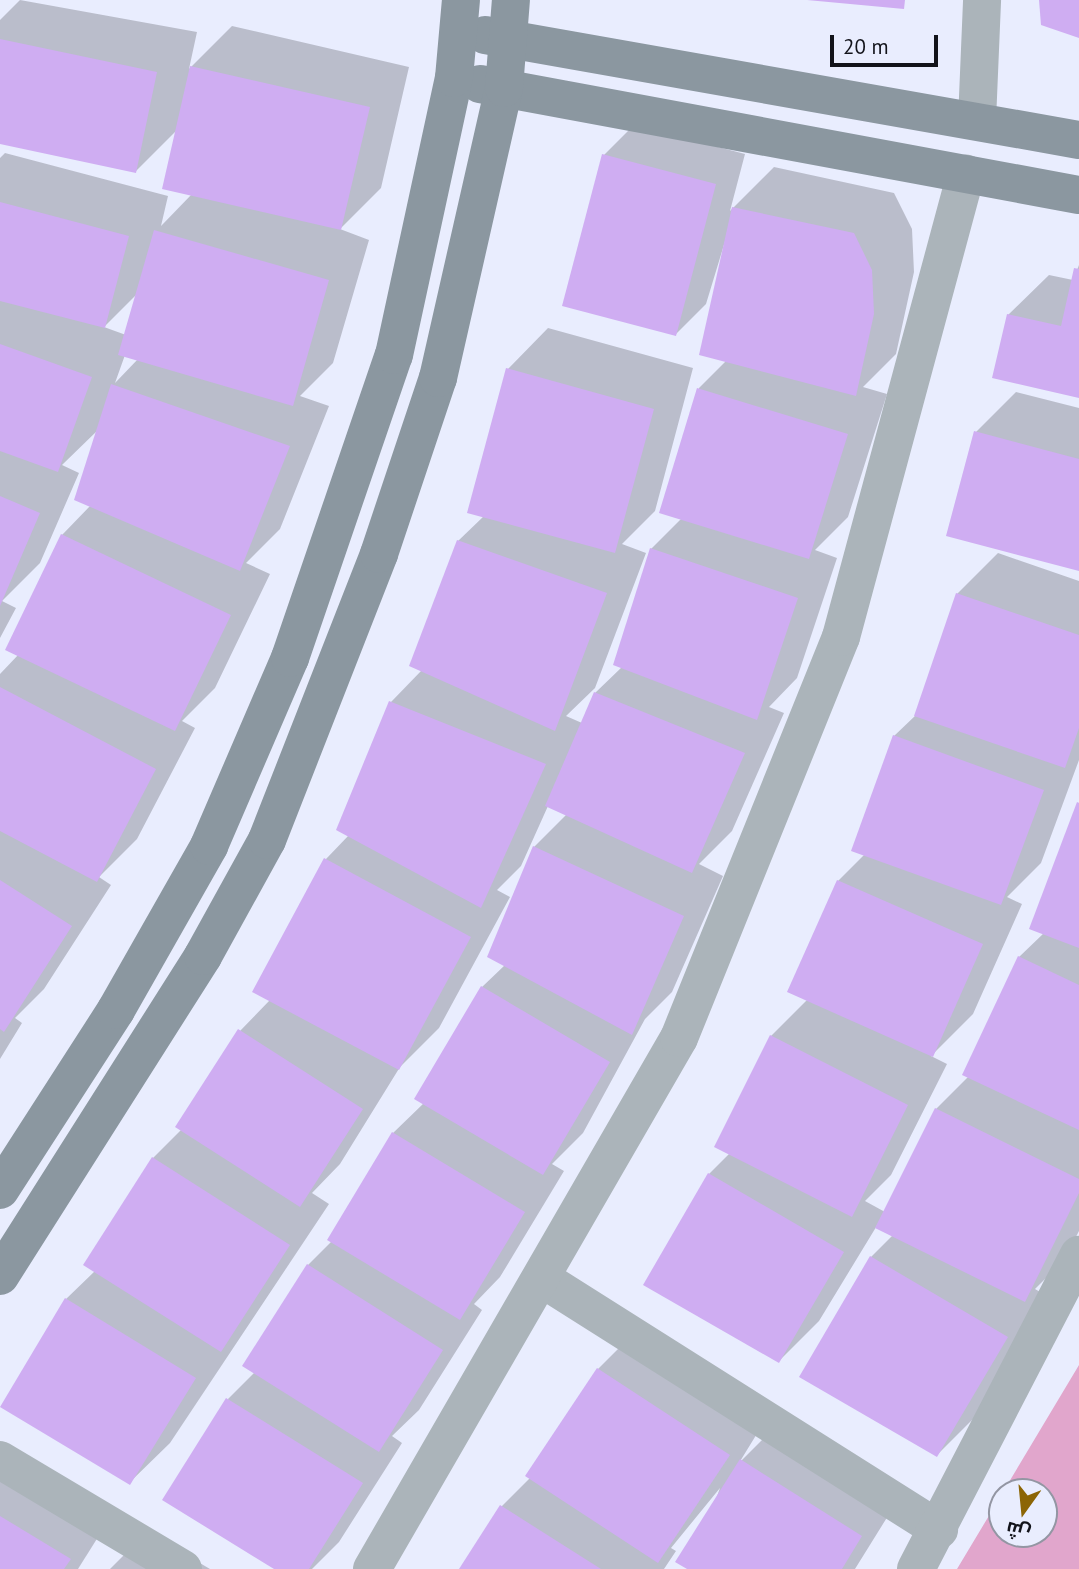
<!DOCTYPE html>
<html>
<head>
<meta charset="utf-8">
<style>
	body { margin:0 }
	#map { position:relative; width:1079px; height:1569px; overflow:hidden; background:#e9edfe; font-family:"PT Sans",Cairo,sans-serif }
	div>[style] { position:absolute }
	.green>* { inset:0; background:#e1a6cc }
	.shadow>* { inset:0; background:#0003 }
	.building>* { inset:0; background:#cfadf2 }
	.minor>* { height:38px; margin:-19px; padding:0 19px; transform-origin:19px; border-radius:19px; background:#abb4ba }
	.secondary>* { height:38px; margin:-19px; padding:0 19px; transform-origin:19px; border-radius:19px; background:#8b97a0 }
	span { translate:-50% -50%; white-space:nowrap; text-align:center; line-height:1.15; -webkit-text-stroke:5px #e9edfe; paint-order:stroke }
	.north { position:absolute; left:988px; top:1478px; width:70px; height:70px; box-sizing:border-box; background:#e9edfe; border:2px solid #9396a3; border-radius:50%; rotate:195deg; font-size:19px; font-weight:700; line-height:28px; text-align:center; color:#12131a }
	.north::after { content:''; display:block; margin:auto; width:24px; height:32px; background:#8c6505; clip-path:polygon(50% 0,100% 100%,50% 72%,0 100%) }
	.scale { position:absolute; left:830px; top:35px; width:108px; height:32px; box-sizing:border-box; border:4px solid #12131a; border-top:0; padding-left:9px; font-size:21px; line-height:24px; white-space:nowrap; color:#12131a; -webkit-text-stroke:5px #e9edfe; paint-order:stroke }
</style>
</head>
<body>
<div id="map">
	<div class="green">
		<div style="clip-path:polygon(1079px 1365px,1079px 1569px,957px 1569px,1002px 1494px,1002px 1534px,1044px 1534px,1044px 1492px,1003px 1492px)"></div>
	</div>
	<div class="shadow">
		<div style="clip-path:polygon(evenodd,20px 0,197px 32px,189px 69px,232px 26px,409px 67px,381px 188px,341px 228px,332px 226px,369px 240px,333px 363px,300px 396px,329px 406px,280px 529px,246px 563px,270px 574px,215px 688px,182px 721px,195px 728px,137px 839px,99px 877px,111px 885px,44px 989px,15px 1018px,22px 1023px,0 1059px,0 674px,19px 654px,62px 535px,91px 505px,98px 430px,62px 465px,79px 473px,40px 563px,2px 601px,16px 608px,0 638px,0 158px,5px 153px,168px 196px,161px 226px,192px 194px,177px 130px,136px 171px,0 142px,0 20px,20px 0,138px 293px,126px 335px,104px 327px,138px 293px,20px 0,125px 355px,138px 359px,115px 383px,125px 355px)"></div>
		<div style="clip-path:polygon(634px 125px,745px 154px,730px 211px,774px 167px,894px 193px,912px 229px,914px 272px,896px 354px,863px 387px,887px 394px,848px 517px,815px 550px,837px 558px,797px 678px,769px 707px,784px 713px,732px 831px,699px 864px,723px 876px,672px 992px,645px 1019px,583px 1133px,552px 1164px,564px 1171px,500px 1277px,474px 1304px,482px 1310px,419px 1410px,392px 1436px,402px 1443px,339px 1542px,312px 1569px,277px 1569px,228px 1399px,255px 1372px,308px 1265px,332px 1241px,393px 1133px,424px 1103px,482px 987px,505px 965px,534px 847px,567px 814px,548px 806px,521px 866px,497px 890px,510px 897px,439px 1028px,400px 1067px,340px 1164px,312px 1193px,329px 1204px,170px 1443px,129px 1483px,66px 1299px,95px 1271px,153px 1158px,182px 1129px,240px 1031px,270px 1000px,326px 859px,349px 835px,338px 830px,391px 702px,422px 670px,458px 541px,484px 516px,508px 369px,548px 328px,693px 368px,655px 511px,622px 544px,646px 553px,595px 688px,566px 716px,582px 723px,595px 693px,622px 667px,651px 549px,682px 518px,661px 512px,699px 388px,727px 360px,730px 225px,706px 304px,676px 334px,604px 155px)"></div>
		<div style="clip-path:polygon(1079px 265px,1079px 396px,1008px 315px,1049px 275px,1073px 280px)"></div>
		<div style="clip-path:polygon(1016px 392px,1079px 408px,1079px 569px,976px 432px)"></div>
		<div style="clip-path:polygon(998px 553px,1079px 581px,1079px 760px,1041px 863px,1007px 897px,1022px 904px,973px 1014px,931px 1056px,947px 1064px,891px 1175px,865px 1201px,885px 1212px,936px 1109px,969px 1076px,1019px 957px,1044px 933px,1079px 802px,1079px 1231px,1064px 1260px,1035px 1289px,1047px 1296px,977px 1415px,937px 1455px,801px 1376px,871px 1257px,893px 1235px,881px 1219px,819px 1321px,779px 1361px,709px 1174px,730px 1153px,771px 1036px,808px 999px,838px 881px,865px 854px,894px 736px,916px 715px,957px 594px)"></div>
		<div style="clip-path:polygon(638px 1329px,769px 1414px,739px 1463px,782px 1420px,901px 1495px,855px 1569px,691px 1569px,720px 1488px,671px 1548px,676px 1551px,664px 1569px,461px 1569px,502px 1506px,531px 1477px,598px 1369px)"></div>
		<div style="clip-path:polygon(0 1451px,110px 1518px,78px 1569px,0 1569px)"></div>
		<div style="clip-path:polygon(147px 1532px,210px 1569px,110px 1569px)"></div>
	</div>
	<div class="building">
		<div style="clip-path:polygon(807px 0,905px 0,904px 9px)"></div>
		<div style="clip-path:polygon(1039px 0,1079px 0,1079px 38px,1041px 25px)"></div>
		<div style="clip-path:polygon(0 39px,157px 72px,136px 173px,0 144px)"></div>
		<div style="clip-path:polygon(190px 66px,370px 107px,341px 230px,162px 189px)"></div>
		<div style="clip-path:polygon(602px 154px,716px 184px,676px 336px,562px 306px)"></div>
		<div style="clip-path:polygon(0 202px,129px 236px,105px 328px,0 301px)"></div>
		<div style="clip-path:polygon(732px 207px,854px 233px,872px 270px,874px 314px,856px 396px,699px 355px)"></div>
		<div style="clip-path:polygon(154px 230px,329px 280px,293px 406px,118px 355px)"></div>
		<div style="clip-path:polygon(1074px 268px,1079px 269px,1079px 398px,992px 378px,1007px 314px,1061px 326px)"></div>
		<div style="clip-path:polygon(0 344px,92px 377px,58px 472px,0 451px)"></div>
		<div style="clip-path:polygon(506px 368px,654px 409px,615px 553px,467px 513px)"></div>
		<div style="clip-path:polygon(111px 384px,290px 446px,240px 571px,74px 500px)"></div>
		<div style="clip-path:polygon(697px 388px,848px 434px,809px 559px,659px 513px)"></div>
		<div style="clip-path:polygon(974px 431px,1079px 459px,1079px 571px,946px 536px)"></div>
		<div style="clip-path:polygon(0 496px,40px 513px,0 606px)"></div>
		<div style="clip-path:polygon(61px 534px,231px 615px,175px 731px,5px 650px)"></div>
		<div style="clip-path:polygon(457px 540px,607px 593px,555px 731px,409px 666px)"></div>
		<div style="clip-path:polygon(650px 548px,798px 598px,757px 720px,613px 665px)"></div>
		<div style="clip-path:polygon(956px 593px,1079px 635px,1079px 728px,1065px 768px,914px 716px)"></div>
		<div style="clip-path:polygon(0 687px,156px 769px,97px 882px,0 831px)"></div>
		<div style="clip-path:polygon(594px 692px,745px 753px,692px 873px,545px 806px)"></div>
		<div style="clip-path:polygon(389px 701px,546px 764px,481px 908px,336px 830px)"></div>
		<div style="clip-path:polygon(893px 735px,1044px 790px,1001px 905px,851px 851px)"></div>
		<div style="clip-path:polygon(1077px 802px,1079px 803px,1079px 948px,1029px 929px)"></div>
		<div style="clip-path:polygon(533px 846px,684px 916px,632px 1035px,487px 957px)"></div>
		<div style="clip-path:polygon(324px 858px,471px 937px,399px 1070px,252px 992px)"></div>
		<div style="clip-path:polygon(0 880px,72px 926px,4px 1032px,0 1029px)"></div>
		<div style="clip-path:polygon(837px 880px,983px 944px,933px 1057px,787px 992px)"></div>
		<div style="clip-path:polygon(1018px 956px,1079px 985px,1079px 1130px,962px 1075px)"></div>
		<div style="clip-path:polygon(481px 986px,610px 1062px,543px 1175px,414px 1099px)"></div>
		<div style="clip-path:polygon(238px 1029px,363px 1109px,300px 1207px,175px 1127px)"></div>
		<div style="clip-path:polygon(770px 1035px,908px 1105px,852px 1217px,714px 1147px)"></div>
		<div style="clip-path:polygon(935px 1108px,1079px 1179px,1079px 1193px,1025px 1302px,875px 1228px)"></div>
		<div style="clip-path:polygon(392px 1132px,525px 1212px,460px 1320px,327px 1240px)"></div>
		<div style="clip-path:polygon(152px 1157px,290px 1245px,221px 1352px,83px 1265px)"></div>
		<div style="clip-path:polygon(708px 1173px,844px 1252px,779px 1363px,643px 1285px)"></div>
		<div style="clip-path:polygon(870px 1256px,1008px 1337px,937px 1457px,799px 1377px)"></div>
		<div style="clip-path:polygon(307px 1264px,443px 1350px,379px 1452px,242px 1366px)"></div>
		<div style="clip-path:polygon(65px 1298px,196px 1378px,130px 1485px,0 1407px)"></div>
		<div style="clip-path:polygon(597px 1368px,730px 1455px,658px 1563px,525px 1476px)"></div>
		<div style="clip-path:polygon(226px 1398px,363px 1483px,309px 1569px,274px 1569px,162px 1500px)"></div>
		<div style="clip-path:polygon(740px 1459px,862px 1536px,842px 1569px,687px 1569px,675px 1562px)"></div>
		<div style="clip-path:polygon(500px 1505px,601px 1569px,459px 1569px)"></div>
		<div style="clip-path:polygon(0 1516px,71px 1559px,64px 1569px,0 1569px)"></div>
	</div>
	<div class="minor">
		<div style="left:977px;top:121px;width:121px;rotate:-87.6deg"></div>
		<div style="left:541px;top:1278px;width:471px;rotate:32.3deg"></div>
		<div style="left:0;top:1460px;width:213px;rotate:30.8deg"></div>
		<div style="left:372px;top:1569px;width:613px;rotate:-59.97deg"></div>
		<div style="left:679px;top:1038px;width:432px;rotate:-68deg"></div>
		<div style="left:841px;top:637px;width:480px;rotate:-74.9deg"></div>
		<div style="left:916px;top:1569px;width:354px;rotate:-62.6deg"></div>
	</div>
	<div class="secondary">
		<div style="left:485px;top:35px;width:603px;rotate:10.02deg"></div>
		<div style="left:480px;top:84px;width:609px;rotate:10.5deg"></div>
		<div style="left:0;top:1190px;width:214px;rotate:-57.2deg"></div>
		<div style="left:116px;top:1010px;width:189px;rotate:-60.4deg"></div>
		<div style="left:209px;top:846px;width:205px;rotate:-66.7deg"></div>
		<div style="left:290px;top:658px;width:320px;rotate:-71.1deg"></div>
		<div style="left:394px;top:355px;width:283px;rotate:-77.8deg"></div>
		<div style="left:454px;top:78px;width:78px;rotate:-84.9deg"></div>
		<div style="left:0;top:1276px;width:379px;rotate:-57.6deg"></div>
		<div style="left:203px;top:956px;width:132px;rotate:-61.1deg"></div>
		<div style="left:267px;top:840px;width:307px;rotate:-68.6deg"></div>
		<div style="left:379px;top:554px;width:186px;rotate:-71.5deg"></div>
		<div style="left:438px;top:378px;width:297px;rotate:-77.2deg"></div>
		<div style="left:504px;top:88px;width:88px;rotate:-85.5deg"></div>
	</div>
	<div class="north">ش</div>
	<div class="scale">20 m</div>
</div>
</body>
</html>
